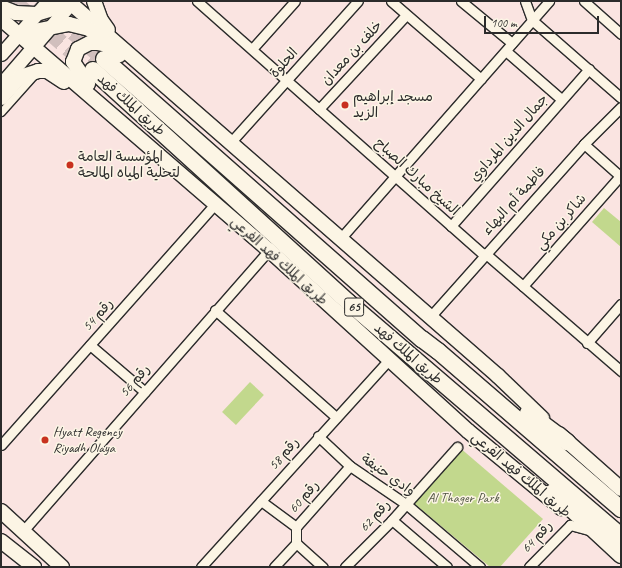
<!DOCTYPE html>
<meta charset="utf-8">
<style>
body{margin:0}
#map{position:relative;width:622px;height:568px;overflow:hidden;background:#fae4e1;font-family:Caveat,"Playpen Sans Arabic",sans-serif}
div>[style]{position:absolute}
[style*='--x']{left:calc(var(--x)*1px);top:calc(var(--y)*1px);width:calc(var(--w)*1px);rotate:calc(var(--a)*1deg)}
.green>*{inset:0;background:#c2d88d;transform-origin:0 0}
.motorway-tunnel>*{height:16px;margin-top:-8px;transform-origin:0;background:repeating-linear-gradient(90deg,#d1bfbd 0 16px,transparent 0 24px)}
.roads{filter:drop-shadow(1px 0 #2b2b2b) drop-shadow(-1px 0 #2b2b2b) drop-shadow(0 1px #2b2b2b) drop-shadow(0 -1px #2b2b2b)}
.pedestrian>*{height:7px;margin:-3.5px;padding:0 3.5px;transform-origin:3.5px;border-radius:3.5px;background:#fcf5e5}
.minor>*{height:9px;margin:-4.5px;padding:0 4.5px;transform-origin:4.5px;border-radius:4.5px;background:#fcf5e5}
.secondary>*{height:13px;margin:-6.5px;padding:0 6.5px;transform-origin:6.5px;border-radius:6.5px;background:#fcf5e5}
.primary>*{height:14px;margin:-7px;padding:0 7px;transform-origin:7px;border-radius:7px;background:#fcf5e5}
.motorway>*{height:16px;margin:-8px;padding:0 8px;transform-origin:8px;border-radius:8px;background:#fcf5e5}
.dots>*{width:11px;height:11px;translate:-50% -50%;box-sizing:border-box;border:2px solid #fcf5e5;border-radius:50%}
span{translate:-50% -50%;white-space:nowrap;text-align:center;line-height:1.15;-webkit-text-stroke:3px #fcf5e5;paint-order:stroke}
.shield-label span{padding:1px 3px;background:#fcf5e5;border:1px solid;border-radius:3px;-webkit-text-stroke-width:0}
.shield-label{font-size:13px;color:#2b2b2b;font-weight:700}
.street-label{font-size:14px;color:#2b2b2b}
.poi-label{font-size:14px;color:#2b2b2b}
.left{translate:0 -50%;text-align:left}
.park-label{font-size:14px;color:#515644}
.frame{position:absolute;inset:0;border:2px solid #2b2b2b;pointer-events:none}
.scale{position:absolute;left:484px;top:16px;width:115px;height:18px;box-sizing:border-box;border:2px solid #2b2b2b;border-top:0;padding-left:5px;font-size:12px;line-height:14px;white-space:nowrap;color:#2b2b2b;-webkit-text-stroke:3px #fcf5e5;paint-order:stroke}
</style>
<div id="map">
<div class="green">
<div style="clip-path:polygon(604px 208px,621px 222px,621px 247px,592px 222px)"></div>
<div style="left:250px;top:382px;width:19px;height:41px;rotate:43deg"></div>
<div style="clip-path:polygon(459px 447px,543px 519px,500px 567px,490px 567px,410px 500px)"></div>
</div>
<div class="motorway-tunnel">
<div style="--x:13;--y:1;--w:106;--a:40.8"></div>
<div style="--x:37;--y:1;--w:89;--a:40.9"></div>
</div>
<div class="roads">
<div class="pedestrian">
<div style="--x:1;--y:112;--w:50;--a:-48.3"></div>
</div>
<div class="minor">
<div style="--x:197;--y:1;--w:380;--a:41.5"></div>
<div style="--x:482;--y:253;--w:4;--a:14"></div>
<div style="--x:486;--y:254;--w:179;--a:40.9"></div>
<div style="--x:391;--y:1;--w:119;--a:40.9"></div>
<div style="--x:461;--y:1;--w:66;--a:39.5"></div>
<div style="--x:525;--y:1;--w:20;--a:70"></div>
<div style="--x:532;--y:20;--w:118;--a:41.2"></div>
<div style="--x:584;--y:1;--w:50;--a:41.7"></div>
<div style="--x:252;--y:49;--w:64;--a:-48.1"></div>
<div style="--x:507;--y:52;--w:72;--a:41"></div>
<div style="--x:319;--y:109;--w:128;--a:-47.2"></div>
<div style="--x:230;--y:143;--w:191;--a:-48"></div>
<div style="--x:584;--y:144;--w:50;--a:41.7"></div>
<div style="--x:451;--y:226;--w:209;--a:-48.7"></div>
<div style="--x:340;--y:239;--w:317;--a:-48.7"></div>
<div style="--x:523;--y:286;--w:147;--a:-48.6"></div>
<div style="--x:215;--y:310;--w:162;--a:41.5"></div>
<div style="--x:430;--y:317;--w:232;--a:-48.3"></div>
<div style="--x:584;--y:144;--w:52;--a:-45"></div>
<div style="--x:587;--y:343;--w:52;--a:-48.9"></div>
<div style="--x:90;--y:345;--w:72;--a:40.5"></div>
<div style="--x:318;--y:436;--w:44;--a:43.2"></div>
<div style="--x:350;--y:466;--w:68;--a:34.2"></div>
<div style="--x:406;--y:504;--w:97;--a:40.4"></div>
<div style="--x:1;--y:445;--w:322;--a:-48.4"></div>
<div style="--x:261;--y:501;--w:44;--a:36.6"></div>
<div style="--x:392;--y:520;--w:72;--a:40.5"></div>
<div style="--x:23;--y:531;--w:373;--a:-48.8"></div>
<div style="--x:296;--y:543;--w:36;--a:42"></div>
<div style="--x:201;--y:567;--w:280;--a:-47.8"></div>
<div style="--x:274;--y:567;--w:33;--a:-47"></div>
<div style="--x:296;--y:543;--w:16;--a:-90"></div>
<div style="--x:296;--y:527;--w:81;--a:-48.5"></div>
<div style="--x:345;--y:567;--w:66;--a:-45"></div>
<div style="--x:392;--y:520;--w:98;--a:-48.3"></div>
<div style="--x:529;--y:567;--w:59;--a:-45.7"></div>
<div style="--x:570;--y:525;--w:20;--a:15"></div>
</div>
<div class="secondary">
<div style="--x:1;--y:54;--w:71;--a:-48.4"></div>
<div style="--x:1;--y:84;--w:110;--a:-49.1"></div>
</div>
<div class="primary">
<div style="--x:68;--y:1;--w:571;--a:41.09"></div>
<div style="--x:498;--y:376;--w:61;--a:43.7"></div>
<div style="--x:94;--y:1;--w:20;--a:70"></div>
<div style="--x:101;--y:20;--w:12;--a:55"></div>
<div style="--x:1;--y:7;--w:16;--a:22"></div>
<div style="--x:16;--y:13;--w:20;--a:3"></div>
<div style="--x:36;--y:14;--w:37;--a:-17"></div>
<div style="--x:1;--y:19;--w:354;--a:40.8"></div>
<div style="--x:269;--y:250;--w:269;--a:42.3"></div>
<div style="--x:468;--y:431;--w:121;--a:39.6"></div>
<div style="--x:19;--y:34;--w:51;--a:-11.3"></div>
<div style="--x:69;--y:24;--w:21;--a:14"></div>
<div style="--x:89;--y:29;--w:15;--a:32"></div>
<div style="--x:88;--y:84;--w:27;--a:-124"></div>
<div style="--x:73;--y:62;--w:14;--a:-69"></div>
<div style="--x:78;--y:49;--w:13;--a:-27"></div>
<div style="--x:90;--y:43;--w:7;--a:0"></div>
<div style="--x:97;--y:43;--w:10;--a:11"></div>
<div style="--x:107;--y:45;--w:16;--a:40"></div>
<div style="--x:1;--y:98;--w:28;--a:-48"></div>
<div style="--x:20;--y:77;--w:19;--a:-18"></div>
<div style="--x:38;--y:71;--w:9;--a:0"></div>
<div style="--x:47;--y:71;--w:20;--a:33"></div>
<div style="--x:559;--y:434;--w:83;--a:41.6"></div>
<div style="--x:1;--y:511;--w:83;--a:42.6"></div>
<div style="--x:1;--y:541;--w:42;--a:38.2"></div>
</div>
<div class="motorway">
<div style="--x:104;--y:59;--w:424;--a:41.4"></div>
<div style="--x:422;--y:339;--w:20;--a:37"></div>
<div style="--x:438;--y:351;--w:242;--a:40.8"></div>
<div style="--x:93;--y:70;--w:345;--a:42.3"></div>
<div style="--x:348;--y:302;--w:360;--a:40.6"></div>
<div style="--x:528;--y:413;--w:49;--a:36.6"></div>
<div style="--x:553;--y:492;--w:93;--a:42.8"></div>
</div>
</div>
<div class="dots">
<div style="left:345px;top:105px;background:#c8321e"></div>
<div style="left:70px;top:165px;background:#c8321e"></div>
<div style="left:45px;top:440px;background:#c8321e"></div>
</div>
<div class="shield-label">
<span style="left:354px;top:307px">65</span>
</div>
<div class="street-label">
<span style="left:352px;top:53px;rotate:-47deg">خلف بن معدان</span>
<span style="left:284px;top:63px;rotate:-48deg">الحلوة</span>
<span style="left:131px;top:105px;rotate:42deg">طريق الملك فهد</span>
<span style="left:509px;top:138px;rotate:-49deg">جمال الدين المرداوي</span>
<span style="left:417px;top:177px;rotate:42deg">الشيخ مبارك الصباح</span>
<span style="left:514px;top:201px;rotate:-48deg">فاطمة أم البهاء</span>
<span style="left:561px;top:222px;rotate:-49deg">شاكر بن مكي</span>
<span style="left:279px;top:261px;rotate:42deg">طريق الملك فهد الفرعي</span>
<span style="left:98px;top:315px;rotate:-48deg">رقم 54</span>
<span style="left:408px;top:354px;rotate:41deg">طريق الملك فهد</span>
<span style="left:135px;top:381px;rotate:-49deg">رقم 56</span>
<span style="left:284px;top:454px;rotate:-49deg">رقم 58</span>
<span style="left:388px;top:475px;rotate:35deg">وادي حنيفة</span>
<span style="left:521px;top:475px;rotate:40deg">طريق الملك فهد الفرعي</span>
<span style="left:304px;top:497px;rotate:-49deg">رقم 60</span>
<span style="left:375px;top:516px;rotate:-47deg">رقم 62</span>
<span style="left:537px;top:537px;rotate:-47deg">رقم 64</span>
</div>
<div class="poi-label">
<span class="left" style="left:353px;top:105px">مسجد إبراهيم<br>الزيد</span>
<span class="left" style="left:78px;top:165px">المؤسسة العامة<br>لتحلية المياه المالحة</span>
<span class="left" style="left:53px;top:440px">Hyatt Regency<br>Riyadh Olaya</span>
</div>
<div class="park-label">
<span style="left:463px;top:498px">Al Thager Park</span>
</div>
<div class="frame"></div>
<div class="scale">100 m</div>
</div>
